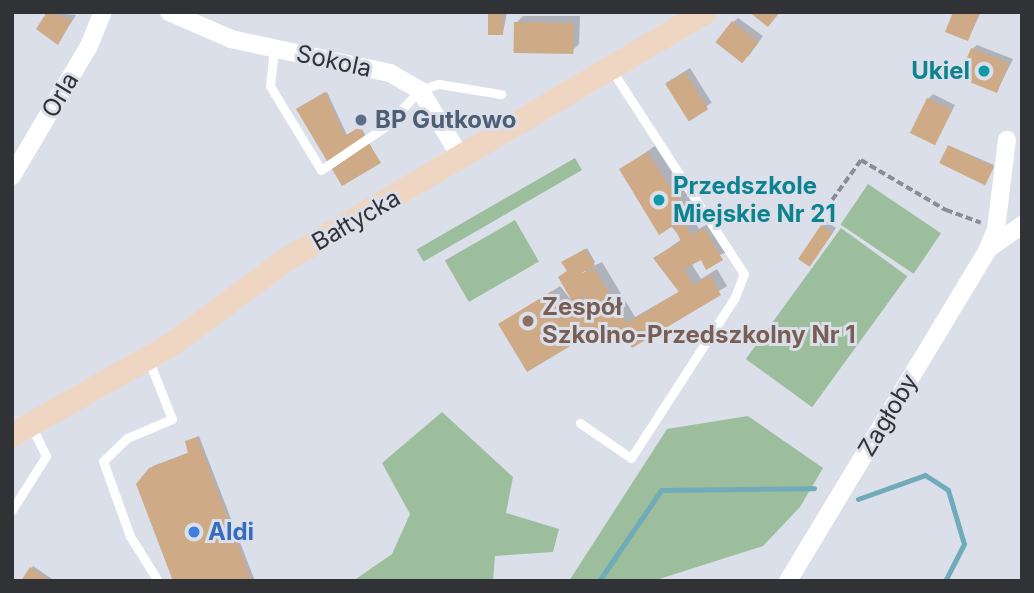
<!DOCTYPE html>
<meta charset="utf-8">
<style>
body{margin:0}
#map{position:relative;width:1034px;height:593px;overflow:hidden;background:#dbdfe9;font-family:Inter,sans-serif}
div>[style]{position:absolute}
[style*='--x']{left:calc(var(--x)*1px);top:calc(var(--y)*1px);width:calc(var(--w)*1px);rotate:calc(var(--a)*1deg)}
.green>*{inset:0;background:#9dbe9d;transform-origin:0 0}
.shadow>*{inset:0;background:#0003;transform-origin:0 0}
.stream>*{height:5px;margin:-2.5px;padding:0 2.5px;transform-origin:2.5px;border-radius:2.5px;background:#6fabb8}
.building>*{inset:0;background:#ceaa86;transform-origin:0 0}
.path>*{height:3.5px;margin-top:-1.75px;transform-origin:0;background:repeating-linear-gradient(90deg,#8a8d94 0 7px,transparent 0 10.5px)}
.lane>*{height:9px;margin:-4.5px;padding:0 4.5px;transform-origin:4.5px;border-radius:4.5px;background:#fff}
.street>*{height:18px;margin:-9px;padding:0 9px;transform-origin:9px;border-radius:9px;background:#fff}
.secondary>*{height:24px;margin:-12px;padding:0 12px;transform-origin:12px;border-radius:12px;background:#efd6c3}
.dots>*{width:19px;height:19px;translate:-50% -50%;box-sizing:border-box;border:4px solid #dbdfe9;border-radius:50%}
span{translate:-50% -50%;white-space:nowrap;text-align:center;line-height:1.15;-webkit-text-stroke:6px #dbdfe9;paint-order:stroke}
.street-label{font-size:24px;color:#303236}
.culture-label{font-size:24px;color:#0d838f;font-weight:700}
.right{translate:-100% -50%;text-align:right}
.left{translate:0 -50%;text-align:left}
.service-label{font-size:24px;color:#4e5e75;font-weight:700}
.education-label{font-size:24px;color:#785e54;font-weight:700}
.shop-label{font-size:24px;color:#366cbe;font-weight:700}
.frame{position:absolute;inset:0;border:14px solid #303236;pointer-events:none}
</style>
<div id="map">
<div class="green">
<div style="left:575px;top:158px;width:14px;height:183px;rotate:60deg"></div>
<div style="left:868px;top:184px;width:88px;height:49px;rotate:34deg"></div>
<div style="left:515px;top:220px;width:48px;height:81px;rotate:60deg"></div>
<div style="left:841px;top:228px;width:82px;height:162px;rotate:36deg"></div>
<div style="clip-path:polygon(442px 412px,513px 477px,506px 513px,559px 529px,553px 552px,495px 556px,493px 581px,353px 581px,392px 554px,410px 514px,382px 463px)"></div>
<div style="clip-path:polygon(748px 416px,823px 468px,800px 507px,763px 546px,653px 581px,569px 581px,667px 429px)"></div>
</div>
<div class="shadow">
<div style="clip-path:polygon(49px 12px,76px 15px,58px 43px,38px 29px)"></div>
<div style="clip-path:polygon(490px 12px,507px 12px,503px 33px)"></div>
<div style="clip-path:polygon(955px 12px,981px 12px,968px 39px)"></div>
<div style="clip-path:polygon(523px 16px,580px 16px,579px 44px,572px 51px,516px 23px)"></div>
<div style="clip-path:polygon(738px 18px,763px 36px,748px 57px,733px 22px)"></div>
<div style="clip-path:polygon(977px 45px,1013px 59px,997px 91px,972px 49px)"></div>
<div style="left:690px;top:68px;width:41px;height:29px;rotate:58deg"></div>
<div style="clip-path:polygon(327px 92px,347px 135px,361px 127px,379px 162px,300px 107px)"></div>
<div style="clip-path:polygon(933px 94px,955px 105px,934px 143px,928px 99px)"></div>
<div style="clip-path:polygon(evenodd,655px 146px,695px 207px,689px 213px,699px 229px,711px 222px,729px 252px,691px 263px,701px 279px,717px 269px,727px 286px,632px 346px,624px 332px,602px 325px,501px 324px,560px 286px,579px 310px,560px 277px,569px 271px,565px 261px,587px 248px,595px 262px,589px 268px,602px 262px,635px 317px,680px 291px,655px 258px,682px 239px,622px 169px,655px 146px,584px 270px,586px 271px,577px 280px,575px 276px,584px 270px)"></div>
<div style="clip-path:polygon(950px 146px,994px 165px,987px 181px)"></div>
<div style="clip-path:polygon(827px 222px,836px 228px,814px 260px,822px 226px)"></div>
<div style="clip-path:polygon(199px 436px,255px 581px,175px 581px,138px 484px,153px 466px,190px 452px,189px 440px)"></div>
<div style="clip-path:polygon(33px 566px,55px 581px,23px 581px)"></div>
</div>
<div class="stream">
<div style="--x:858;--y:499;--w:71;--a:-19.7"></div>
<div style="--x:925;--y:475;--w:27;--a:33"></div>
<div style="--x:948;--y:490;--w:56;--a:73.5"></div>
<div style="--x:964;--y:544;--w:42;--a:117.2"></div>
<div style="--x:599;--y:581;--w:110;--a:-55.7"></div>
<div style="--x:661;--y:490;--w:153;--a:-0.7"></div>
</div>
<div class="building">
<div style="clip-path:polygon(47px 12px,72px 20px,58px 45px,36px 29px)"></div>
<div style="left:488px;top:12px;width:15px;height:23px"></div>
<div style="clip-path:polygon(749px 12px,780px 12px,768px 27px)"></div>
<div style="clip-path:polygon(953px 12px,979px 14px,968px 41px,945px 32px)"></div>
<div style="left:732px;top:21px;width:34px;height:27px;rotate:38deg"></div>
<div style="left:514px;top:22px;width:60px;height:31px;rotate:1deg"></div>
<div style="left:971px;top:48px;width:41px;height:32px;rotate:22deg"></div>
<div style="left:685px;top:72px;width:44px;height:23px;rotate:58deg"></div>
<div style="clip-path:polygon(325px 92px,345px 136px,359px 127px,381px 163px,342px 186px,296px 109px)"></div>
<div style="left:927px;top:98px;width:28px;height:39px;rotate:26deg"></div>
<div style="left:948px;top:145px;width:51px;height:20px;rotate:26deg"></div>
<div style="clip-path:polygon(647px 152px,689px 215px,682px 219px,691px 235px,704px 228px,723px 260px,706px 270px,701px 260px,684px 269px,693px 285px,710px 275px,721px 295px,632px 348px,623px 334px,608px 338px,602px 327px,527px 372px,498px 324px,552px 291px,568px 318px,590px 305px,580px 287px,588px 304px,577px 310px,558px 277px,567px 271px,561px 262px,585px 249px,595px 265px,580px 274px,594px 268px,627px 323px,679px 292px,653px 258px,681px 241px,673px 226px,659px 235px,619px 169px)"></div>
<div style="left:821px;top:225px;width:14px;height:41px;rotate:34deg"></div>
<div style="clip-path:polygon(197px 437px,252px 581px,173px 581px,136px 484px,149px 468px,188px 453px,185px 441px)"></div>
<div style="clip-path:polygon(30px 567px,51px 581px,21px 581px)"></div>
</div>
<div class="path">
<div style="--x:832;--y:200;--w:49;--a:-54.1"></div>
<div style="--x:861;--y:160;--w:99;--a:30.5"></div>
<div style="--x:946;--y:210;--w:37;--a:20"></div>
</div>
<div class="lane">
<div style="--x:274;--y:48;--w:38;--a:96"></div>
<div style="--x:270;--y:86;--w:98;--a:58.7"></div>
<div style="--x:321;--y:170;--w:78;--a:-34.1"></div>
<div style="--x:386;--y:126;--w:50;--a:-46.6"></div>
<div style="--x:420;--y:90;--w:20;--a:-18"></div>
<div style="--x:439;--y:84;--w:63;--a:9.2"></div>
<div style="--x:149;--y:361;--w:62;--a:68.4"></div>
<div style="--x:172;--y:419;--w:49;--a:157.1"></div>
<div style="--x:127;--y:438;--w:33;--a:136"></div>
<div style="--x:103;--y:461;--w:80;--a:70.2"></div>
<div style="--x:130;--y:536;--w:53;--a:58.1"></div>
<div style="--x:580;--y:423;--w:62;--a:34.5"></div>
<div style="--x:631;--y:458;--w:192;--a:-57.1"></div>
<div style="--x:735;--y:297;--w:25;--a:-69"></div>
<div style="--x:744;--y:274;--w:242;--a:-123"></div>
<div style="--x:12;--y:510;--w:64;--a:-57.8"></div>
<div style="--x:46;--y:456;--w:34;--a:-116"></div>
</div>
<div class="street">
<div style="--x:169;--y:12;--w:68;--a:23.5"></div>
<div style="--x:231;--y:39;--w:163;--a:12.1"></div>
<div style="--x:390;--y:73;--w:34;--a:30"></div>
<div style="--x:420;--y:90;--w:81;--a:58.7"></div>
<div style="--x:12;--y:176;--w:151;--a:-59.4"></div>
<div style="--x:89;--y:46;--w:37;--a:-68"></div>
<div style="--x:988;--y:249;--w:42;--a:-35.2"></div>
<div style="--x:788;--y:581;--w:388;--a:-58.9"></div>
<div style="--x:988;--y:249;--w:22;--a:-68"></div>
<div style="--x:996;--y:229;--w:90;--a:-83"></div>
</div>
<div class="secondary">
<div style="--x:12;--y:435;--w:183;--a:-29.5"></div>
<div style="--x:171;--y:345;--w:143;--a:-36.5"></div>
<div style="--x:286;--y:260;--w:487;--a:-30.6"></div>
</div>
<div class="dots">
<div style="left:984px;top:71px;background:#0f9aa8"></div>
<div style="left:361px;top:120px;background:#5c6f8a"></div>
<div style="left:659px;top:200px;background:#0f9aa8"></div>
<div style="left:528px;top:321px;background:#8d6e63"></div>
<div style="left:194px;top:532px;background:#3f7fe0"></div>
</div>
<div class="street-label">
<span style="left:334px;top:61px;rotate:12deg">Sokola</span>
<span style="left:60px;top:95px;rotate:-59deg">Orla</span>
<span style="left:356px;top:220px;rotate:-30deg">Bałtycka</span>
<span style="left:888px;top:415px;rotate:-59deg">Zagłoby</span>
</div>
<div class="culture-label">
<span class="right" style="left:970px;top:71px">Ukiel</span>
<span class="left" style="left:673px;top:200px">Przedszkole<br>Miejskie Nr 21</span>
</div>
<div class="service-label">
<span class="left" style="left:375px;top:120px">BP Gutkowo</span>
</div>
<div class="education-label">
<span class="left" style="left:542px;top:321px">Zespół<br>Szkolno-Przedszkolny Nr 1</span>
</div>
<div class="shop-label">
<span class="left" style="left:208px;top:532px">Aldi</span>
</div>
<div class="frame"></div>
</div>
